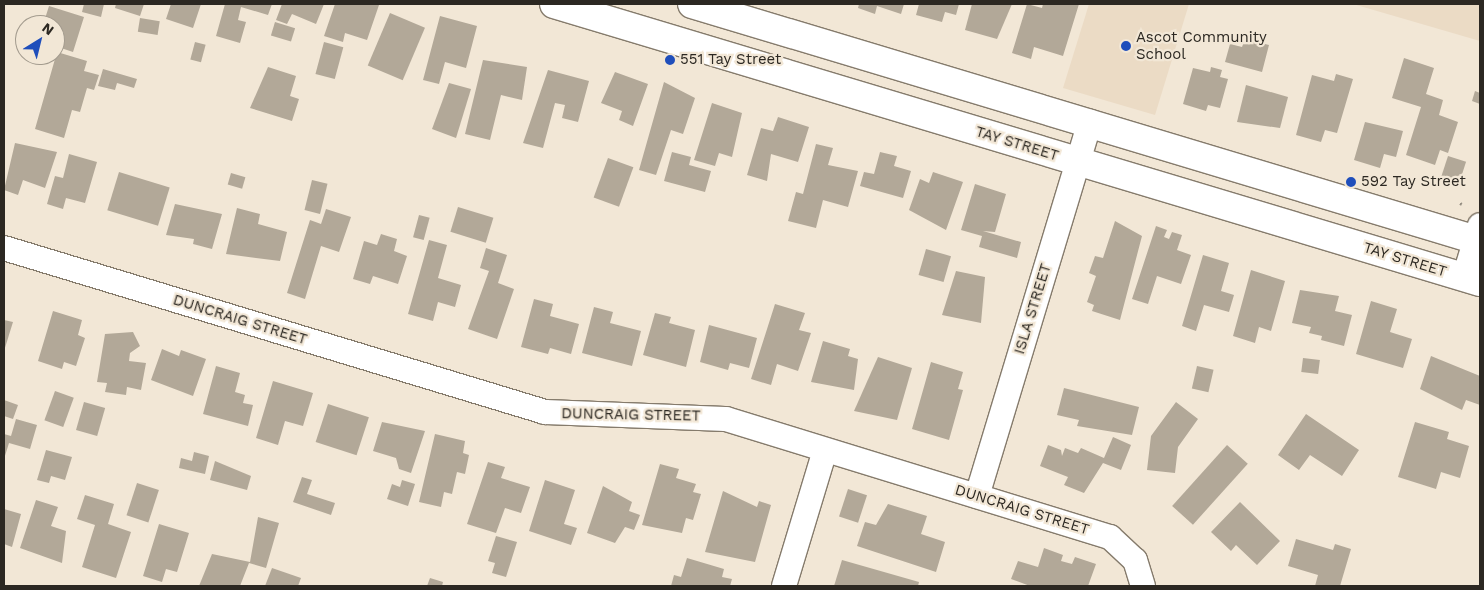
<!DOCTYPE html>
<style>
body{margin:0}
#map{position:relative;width:1484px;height:590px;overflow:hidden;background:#f2e7d6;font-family:"Work Sans",sans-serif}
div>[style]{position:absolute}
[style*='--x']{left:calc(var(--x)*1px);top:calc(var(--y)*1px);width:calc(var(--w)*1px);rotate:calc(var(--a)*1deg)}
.built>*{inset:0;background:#ebdbc5}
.building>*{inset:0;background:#b2a898;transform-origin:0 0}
.path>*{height:3px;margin-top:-1.5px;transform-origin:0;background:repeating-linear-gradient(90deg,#958e82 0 5px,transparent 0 7.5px)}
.roads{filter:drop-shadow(1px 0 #857b6c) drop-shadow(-1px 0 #857b6c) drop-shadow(0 1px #857b6c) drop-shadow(0 -1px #857b6c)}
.minor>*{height:24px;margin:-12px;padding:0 12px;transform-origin:12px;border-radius:12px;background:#fff}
.highway>*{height:28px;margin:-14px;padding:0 14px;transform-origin:14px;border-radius:14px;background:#fff}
.dots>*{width:14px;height:14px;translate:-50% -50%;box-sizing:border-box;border:2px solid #f2e7d6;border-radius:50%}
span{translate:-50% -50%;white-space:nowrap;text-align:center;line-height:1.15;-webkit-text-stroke:4.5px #f2e7d6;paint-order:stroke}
.poi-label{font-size:15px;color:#2c2822}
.left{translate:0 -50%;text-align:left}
.street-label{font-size:15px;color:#2c2822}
.frame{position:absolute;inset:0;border:5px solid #2c2822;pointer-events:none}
.north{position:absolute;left:15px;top:15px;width:50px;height:50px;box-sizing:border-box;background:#f2e7d6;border:1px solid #a39b8e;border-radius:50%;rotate:36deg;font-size:14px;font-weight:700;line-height:20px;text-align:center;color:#2c2822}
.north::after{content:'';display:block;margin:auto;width:18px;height:22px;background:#1f4ebb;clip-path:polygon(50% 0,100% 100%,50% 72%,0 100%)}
</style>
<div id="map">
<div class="built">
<div style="clip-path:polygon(1089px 4px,1189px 4px,1155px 115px,1063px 88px)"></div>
<div style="clip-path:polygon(1353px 4px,1480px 4px,1480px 41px)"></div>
</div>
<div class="building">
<div style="clip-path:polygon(84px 4px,104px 4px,101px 17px,82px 12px)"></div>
<div style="clip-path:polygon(116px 4px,144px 4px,140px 16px,115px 8px)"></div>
<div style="clip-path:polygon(171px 4px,201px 4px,193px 28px,166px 19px)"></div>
<div style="clip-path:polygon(225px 4px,272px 4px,268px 15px,241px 7px,238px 20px,246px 22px,240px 43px,216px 36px)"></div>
<div style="clip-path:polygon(282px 4px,324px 4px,316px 24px,292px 14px,287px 24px,276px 20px)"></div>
<div style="clip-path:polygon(335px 4px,379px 5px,367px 40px,345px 33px,343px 42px,324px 36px)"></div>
<div style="clip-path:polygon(859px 4px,904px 4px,901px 14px,877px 6px,875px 14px,858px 8px)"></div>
<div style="clip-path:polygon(919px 4px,959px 4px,956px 15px,945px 12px,942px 22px,916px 15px)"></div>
<div style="clip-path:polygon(972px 4px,1012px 4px,997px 39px,965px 30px)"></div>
<div style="clip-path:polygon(1027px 4px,1042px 8px,1043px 4px,1079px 4px,1063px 56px,1034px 47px,1031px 59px,1012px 53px)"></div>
<div style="clip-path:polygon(49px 6px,84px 17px,73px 52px,55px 46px,55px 25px,43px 25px)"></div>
<div style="left:390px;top:13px;width:38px;height:57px;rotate:23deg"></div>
<div style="clip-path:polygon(440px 16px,477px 26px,466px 68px,445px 62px,439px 84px,423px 80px)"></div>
<div style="left:140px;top:18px;width:20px;height:14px;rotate:9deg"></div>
<div style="left:275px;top:22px;width:21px;height:14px;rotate:17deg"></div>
<div style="clip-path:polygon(1245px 39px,1269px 45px,1262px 72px,1225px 62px,1230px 44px,1242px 47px)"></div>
<div style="left:195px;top:42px;width:11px;height:18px;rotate:15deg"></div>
<div style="left:324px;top:42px;width:20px;height:33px;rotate:15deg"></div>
<div style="clip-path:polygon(57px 52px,87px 61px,84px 71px,99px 75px,94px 90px,87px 88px,80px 112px,72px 110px,64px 138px,35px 129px)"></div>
<div style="clip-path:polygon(1404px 58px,1434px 68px,1426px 94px,1443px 100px,1439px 115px,1458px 122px,1448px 153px,1440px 150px,1435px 165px,1406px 155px,1421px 107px,1392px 98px)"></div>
<div style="clip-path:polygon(483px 60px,527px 67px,522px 100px,501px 95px,490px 140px,465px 134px)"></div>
<div style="clip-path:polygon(268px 67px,296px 76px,290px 96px,299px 99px,292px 121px,250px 108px)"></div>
<div style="clip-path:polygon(1211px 67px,1222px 70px,1220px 77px,1228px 79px,1220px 108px,1208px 105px,1206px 111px,1183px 104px,1193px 68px,1210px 72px)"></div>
<div style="clip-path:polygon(103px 69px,137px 79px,134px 88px,117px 83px,115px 90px,98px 86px)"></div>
<div style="clip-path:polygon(548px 70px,589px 81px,578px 122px,562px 118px,565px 105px,555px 103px,543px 148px,523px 143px)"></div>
<div style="clip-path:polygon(615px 72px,648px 84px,633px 126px,619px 120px,622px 111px,601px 103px)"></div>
<div style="clip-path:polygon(1336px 74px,1353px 79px,1337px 133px,1325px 130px,1321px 142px,1296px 135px,1312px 75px,1334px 81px)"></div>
<div style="clip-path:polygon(664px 82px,695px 98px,683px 134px,671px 130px,656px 175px,639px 170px)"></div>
<div style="clip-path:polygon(449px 83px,471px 89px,456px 138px,432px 129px)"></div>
<div style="clip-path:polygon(1246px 85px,1288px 97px,1280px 128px,1237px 122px)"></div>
<div style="clip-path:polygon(1475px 91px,1480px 93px,1480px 104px,1472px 101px)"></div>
<div style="clip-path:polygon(712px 103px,742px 113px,732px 157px,719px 153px,715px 166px,694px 160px)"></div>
<div style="clip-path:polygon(778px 117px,809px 127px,798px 162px,771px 154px,767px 181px,747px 175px,761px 128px,773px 131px)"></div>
<div style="clip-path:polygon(1365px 122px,1403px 131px,1396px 157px,1384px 154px,1380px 168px,1354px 160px)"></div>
<div style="clip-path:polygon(15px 143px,57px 152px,45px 188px,23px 180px,18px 195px,4px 190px)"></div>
<div style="clip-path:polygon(816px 144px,833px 148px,828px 165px,858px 171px,848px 207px,823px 200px,816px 228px,788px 221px,796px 192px,803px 194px)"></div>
<div style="clip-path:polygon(672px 152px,691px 157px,689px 165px,711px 171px,705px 192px,664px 181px)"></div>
<div style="clip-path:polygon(880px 152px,897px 156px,894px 166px,911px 171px,903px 198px,860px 186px,864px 172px,874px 174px)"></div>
<div style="clip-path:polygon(69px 154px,97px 162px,85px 203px,66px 198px,63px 209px,47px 204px,55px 176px,63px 178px)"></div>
<div style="left:1448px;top:156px;width:19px;height:24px;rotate:18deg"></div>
<div style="left:608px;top:158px;width:27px;height:42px;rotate:20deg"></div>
<div style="left:119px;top:172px;width:53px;height:40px;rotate:17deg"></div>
<div style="clip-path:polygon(933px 172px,963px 182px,946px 230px,909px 210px,920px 179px,929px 183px)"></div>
<div style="left:231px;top:173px;width:15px;height:12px;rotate:16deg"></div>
<div style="left:312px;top:180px;width:16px;height:31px;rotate:14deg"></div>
<div style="clip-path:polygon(975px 184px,1006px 194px,995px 232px,983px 231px,1021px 242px,1017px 258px,979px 247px,982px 236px,961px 230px)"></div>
<div style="clip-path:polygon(175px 204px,222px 214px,212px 249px,193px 244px,194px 239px,166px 235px)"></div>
<div style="left:458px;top:207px;width:37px;height:26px;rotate:17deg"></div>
<div style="clip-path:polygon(237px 208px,260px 214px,258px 224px,287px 232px,280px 261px,226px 254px)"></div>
<div style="clip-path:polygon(326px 209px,351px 217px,339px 252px,321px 246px,305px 299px,287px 293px,310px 220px,321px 224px)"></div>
<div style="left:419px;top:215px;width:11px;height:23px;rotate:15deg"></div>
<div style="clip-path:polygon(1115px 221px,1142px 236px,1120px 320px,1092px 311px,1094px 305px,1087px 302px,1096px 276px,1089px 273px,1095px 256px,1103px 258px)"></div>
<div style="clip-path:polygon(1156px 226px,1167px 230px,1164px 237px,1169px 239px,1172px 232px,1182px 235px,1177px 250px,1191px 255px,1181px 284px,1157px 276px,1148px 304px,1132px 299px)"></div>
<div style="clip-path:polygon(381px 234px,397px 239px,394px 251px,407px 256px,398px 284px,373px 276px,370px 284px,353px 279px,364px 241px,377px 245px)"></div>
<div style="clip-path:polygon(429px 240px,447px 245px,438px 278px,461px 285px,455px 307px,438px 302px,433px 321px,408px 314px)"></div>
<div style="clip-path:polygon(486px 248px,507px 255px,498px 283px,514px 289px,497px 339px,468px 329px,489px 271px,480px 268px)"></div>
<div style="left:926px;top:249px;width:26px;height:27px;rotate:16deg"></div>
<div style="clip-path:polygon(1203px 255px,1229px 263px,1221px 291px,1234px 295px,1229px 312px,1204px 305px,1196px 331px,1182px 326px)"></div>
<div style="clip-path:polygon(1251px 270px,1285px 281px,1271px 331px,1259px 327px,1255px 343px,1233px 336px)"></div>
<div style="clip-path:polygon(956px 271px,985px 277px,981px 323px,942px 315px)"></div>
<div style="clip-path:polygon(1300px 290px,1339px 296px,1335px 311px,1352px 315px,1344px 346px,1321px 340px,1322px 336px,1309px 333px,1311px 327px,1292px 323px)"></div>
<div style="clip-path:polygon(534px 299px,553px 304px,550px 316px,579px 324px,571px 354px,550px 348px,548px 354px,521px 347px)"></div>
<div style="clip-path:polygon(1371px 301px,1397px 309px,1390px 332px,1412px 339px,1403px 368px,1356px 354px)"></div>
<div style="clip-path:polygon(775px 304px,805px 313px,799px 330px,811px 333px,798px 371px,777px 364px,771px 385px,751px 379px)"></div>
<div style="clip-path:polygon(594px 307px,613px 312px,610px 323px,641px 331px,632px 366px,582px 353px)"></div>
<div style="clip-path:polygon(53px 311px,82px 320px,78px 335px,85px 338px,76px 366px,64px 362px,62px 369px,38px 361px)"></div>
<div style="clip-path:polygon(655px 313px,671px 317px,669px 323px,695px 330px,686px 367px,643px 355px)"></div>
<div style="clip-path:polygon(4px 320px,13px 322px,4px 351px)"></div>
<div style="clip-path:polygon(709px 325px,757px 338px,749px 368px,730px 363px,728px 370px,700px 362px)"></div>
<div style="clip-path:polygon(133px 332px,140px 346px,130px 353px,129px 361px,146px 363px,141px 390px,127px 387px,126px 395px,105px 392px,107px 383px,97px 382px,105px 334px)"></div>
<div style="clip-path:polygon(823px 341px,850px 349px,848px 356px,858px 359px,854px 390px,811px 382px)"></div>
<div style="clip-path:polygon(162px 349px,179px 356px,181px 350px,206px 359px,193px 396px,151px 380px)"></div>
<div style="clip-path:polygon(1431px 356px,1480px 376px,1480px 405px,1466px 400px,1462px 410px,1420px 389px)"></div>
<div style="clip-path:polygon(878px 357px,912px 368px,897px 420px,854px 411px)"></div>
<div style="left:1303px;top:358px;width:17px;height:14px;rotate:7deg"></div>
<div style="clip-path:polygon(931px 362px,963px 372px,958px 389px,963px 390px,949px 440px,912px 429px)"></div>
<div style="clip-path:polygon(216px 366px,240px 373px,235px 392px,245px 395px,243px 403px,253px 405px,248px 426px,203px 414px)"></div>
<div style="left:1197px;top:366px;width:17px;height:23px;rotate:13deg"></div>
<div style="clip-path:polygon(273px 381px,313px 393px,303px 426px,285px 421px,278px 445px,256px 438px)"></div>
<div style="clip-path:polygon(1064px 388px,1139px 407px,1132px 435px,1077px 426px,1079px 420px,1057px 415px)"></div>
<div style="left:55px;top:391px;width:20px;height:31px;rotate:20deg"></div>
<div style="clip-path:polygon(4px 400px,18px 405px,13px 419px,4px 416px)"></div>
<div style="left:84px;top:402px;width:22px;height:29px;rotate:16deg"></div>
<div style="clip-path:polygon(1176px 402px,1198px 419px,1178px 447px,1175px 473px,1147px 470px,1151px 436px)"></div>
<div style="left:328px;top:404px;width:43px;height:40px;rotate:18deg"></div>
<div style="clip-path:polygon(1306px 414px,1359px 450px,1342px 476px,1310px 455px,1299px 470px,1278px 455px)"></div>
<div style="clip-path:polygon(16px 419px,37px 425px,30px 449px,9px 443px,4px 459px,4px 434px,11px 436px)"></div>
<div style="clip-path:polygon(382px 422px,425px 431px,411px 473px,399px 469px,396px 458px,373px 451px)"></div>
<div style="clip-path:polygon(1415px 422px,1449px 432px,1447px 439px,1469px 446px,1460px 478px,1441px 472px,1436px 489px,1398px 477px)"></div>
<div style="clip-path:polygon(435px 434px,465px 441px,463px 453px,469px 455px,465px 474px,457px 472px,452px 494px,444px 492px,441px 507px,419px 502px)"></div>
<div style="clip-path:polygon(1113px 437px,1131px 445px,1121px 470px,1103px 463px,1084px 493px,1064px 485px,1068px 477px,1040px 466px,1048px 445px,1061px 450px,1062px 456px,1065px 448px,1078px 453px,1081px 448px,1104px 458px)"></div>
<div style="left:1227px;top:445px;width:28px;height:82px;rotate:42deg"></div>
<div style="clip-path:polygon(46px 450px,72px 457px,65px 480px,51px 476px,49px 483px,37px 480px)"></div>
<div style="clip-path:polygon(194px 452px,209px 456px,205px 474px,179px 468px,181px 458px,192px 461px)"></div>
<div style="clip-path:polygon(215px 461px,251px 476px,247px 490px,210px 480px)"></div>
<div style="clip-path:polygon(488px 462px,505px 467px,501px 478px,530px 487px,521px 513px,505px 508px,496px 533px,467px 524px)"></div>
<div style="clip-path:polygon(660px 464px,679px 469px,676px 478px,696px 484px,693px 492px,701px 494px,693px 520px,686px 518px,682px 533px,642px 525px)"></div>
<div style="clip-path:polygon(302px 477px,312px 480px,307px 494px,335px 503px,331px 515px,293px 502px)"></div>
<div style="clip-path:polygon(402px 480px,415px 484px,408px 506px,387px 499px,392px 484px,400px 487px)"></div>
<div style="clip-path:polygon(545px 480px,575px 490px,564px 524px,577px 528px,571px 545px,529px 531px)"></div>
<div style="left:137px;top:483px;width:23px;height:34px;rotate:18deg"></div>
<div style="clip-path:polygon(603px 486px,632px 502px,629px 511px,640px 515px,634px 530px,625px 527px,615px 543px,587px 533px)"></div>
<div style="left:848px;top:489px;width:20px;height:29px;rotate:18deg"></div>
<div style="clip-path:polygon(723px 491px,757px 507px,759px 501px,771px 505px,755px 562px,705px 552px)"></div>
<div style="clip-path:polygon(85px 495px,114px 504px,108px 524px,131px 532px,116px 578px,82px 567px,95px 525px,77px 519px)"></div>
<div style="clip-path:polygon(36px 500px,58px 507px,51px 526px,66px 531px,62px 563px,20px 548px)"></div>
<div style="clip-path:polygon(1240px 502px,1280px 541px,1257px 565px,1236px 545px,1231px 551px,1211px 532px)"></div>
<div style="clip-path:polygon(888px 504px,927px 516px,921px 534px,945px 542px,936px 572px,857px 546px,865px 522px,876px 525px)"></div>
<div style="clip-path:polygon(4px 509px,21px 514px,12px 547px,4px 544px)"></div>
<div style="clip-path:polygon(258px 517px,279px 523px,266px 568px,249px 563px,240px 586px,199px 586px,212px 554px,250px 562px)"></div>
<div style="clip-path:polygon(159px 524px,189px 533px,177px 572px,166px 569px,162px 582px,143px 576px)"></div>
<div style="clip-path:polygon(496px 536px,517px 542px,506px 577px,492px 573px,495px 563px,488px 561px)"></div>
<div style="clip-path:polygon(1296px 539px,1333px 550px,1335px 544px,1351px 549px,1340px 586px,1315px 586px,1318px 575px,1288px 566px)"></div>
<div style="clip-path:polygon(1044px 548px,1063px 555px,1061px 561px,1072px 564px,1075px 557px,1096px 564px,1088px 586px,1030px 586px,1011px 579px,1018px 561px,1038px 567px)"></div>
<div style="clip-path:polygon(687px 558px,724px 569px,722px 577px,732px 579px,730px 586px,671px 586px,674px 575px,681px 577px)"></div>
<div style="clip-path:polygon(842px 560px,919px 582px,918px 586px,834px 586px)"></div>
<div style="clip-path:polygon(272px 568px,301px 578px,298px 586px,265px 586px)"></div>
<div style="clip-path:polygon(430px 578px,443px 582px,442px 586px,427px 586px)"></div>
</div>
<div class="path">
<div style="--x:1460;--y:203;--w:2;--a:27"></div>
</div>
<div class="roads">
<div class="minor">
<div style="--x:4;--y:248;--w:565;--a:16.86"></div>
<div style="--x:545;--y:412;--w:181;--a:2.2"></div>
<div style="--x:726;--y:419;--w:402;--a:17.1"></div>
<div style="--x:1110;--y:537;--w:34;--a:43"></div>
<div style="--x:1135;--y:560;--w:27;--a:73"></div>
<div style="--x:1464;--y:278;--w:55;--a:-73.2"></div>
<div style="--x:977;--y:496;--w:391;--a:-73.2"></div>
<div style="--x:784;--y:586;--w:142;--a:-73.2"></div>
</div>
<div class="highway">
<div style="--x:554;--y:4;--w:967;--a:16.71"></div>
<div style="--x:692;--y:4;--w:823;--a:16.74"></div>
</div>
</div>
<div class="dots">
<div style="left:1126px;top:46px;background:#1f4ebb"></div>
<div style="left:670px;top:60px;background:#1f4ebb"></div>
<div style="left:1351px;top:182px;background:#1f4ebb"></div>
</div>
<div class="poi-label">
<span class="left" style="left:1136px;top:46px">Ascot Community<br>School</span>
<span class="left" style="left:680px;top:60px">551 Tay Street</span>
<span class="left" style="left:1361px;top:182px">592 Tay Street</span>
</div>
<div class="street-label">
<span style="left:1017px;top:144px;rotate:17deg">TAY STREET</span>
<span style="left:1405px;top:260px;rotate:17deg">TAY STREET</span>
<span style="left:1033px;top:309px;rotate:-73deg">ISLA STREET</span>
<span style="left:240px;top:320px;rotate:17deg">DUNCRAIG STREET</span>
<span style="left:631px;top:415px;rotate:1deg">DUNCRAIG STREET</span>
<span style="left:1022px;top:510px;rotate:17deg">DUNCRAIG STREET</span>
</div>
<div class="frame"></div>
<div class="north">N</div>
</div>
